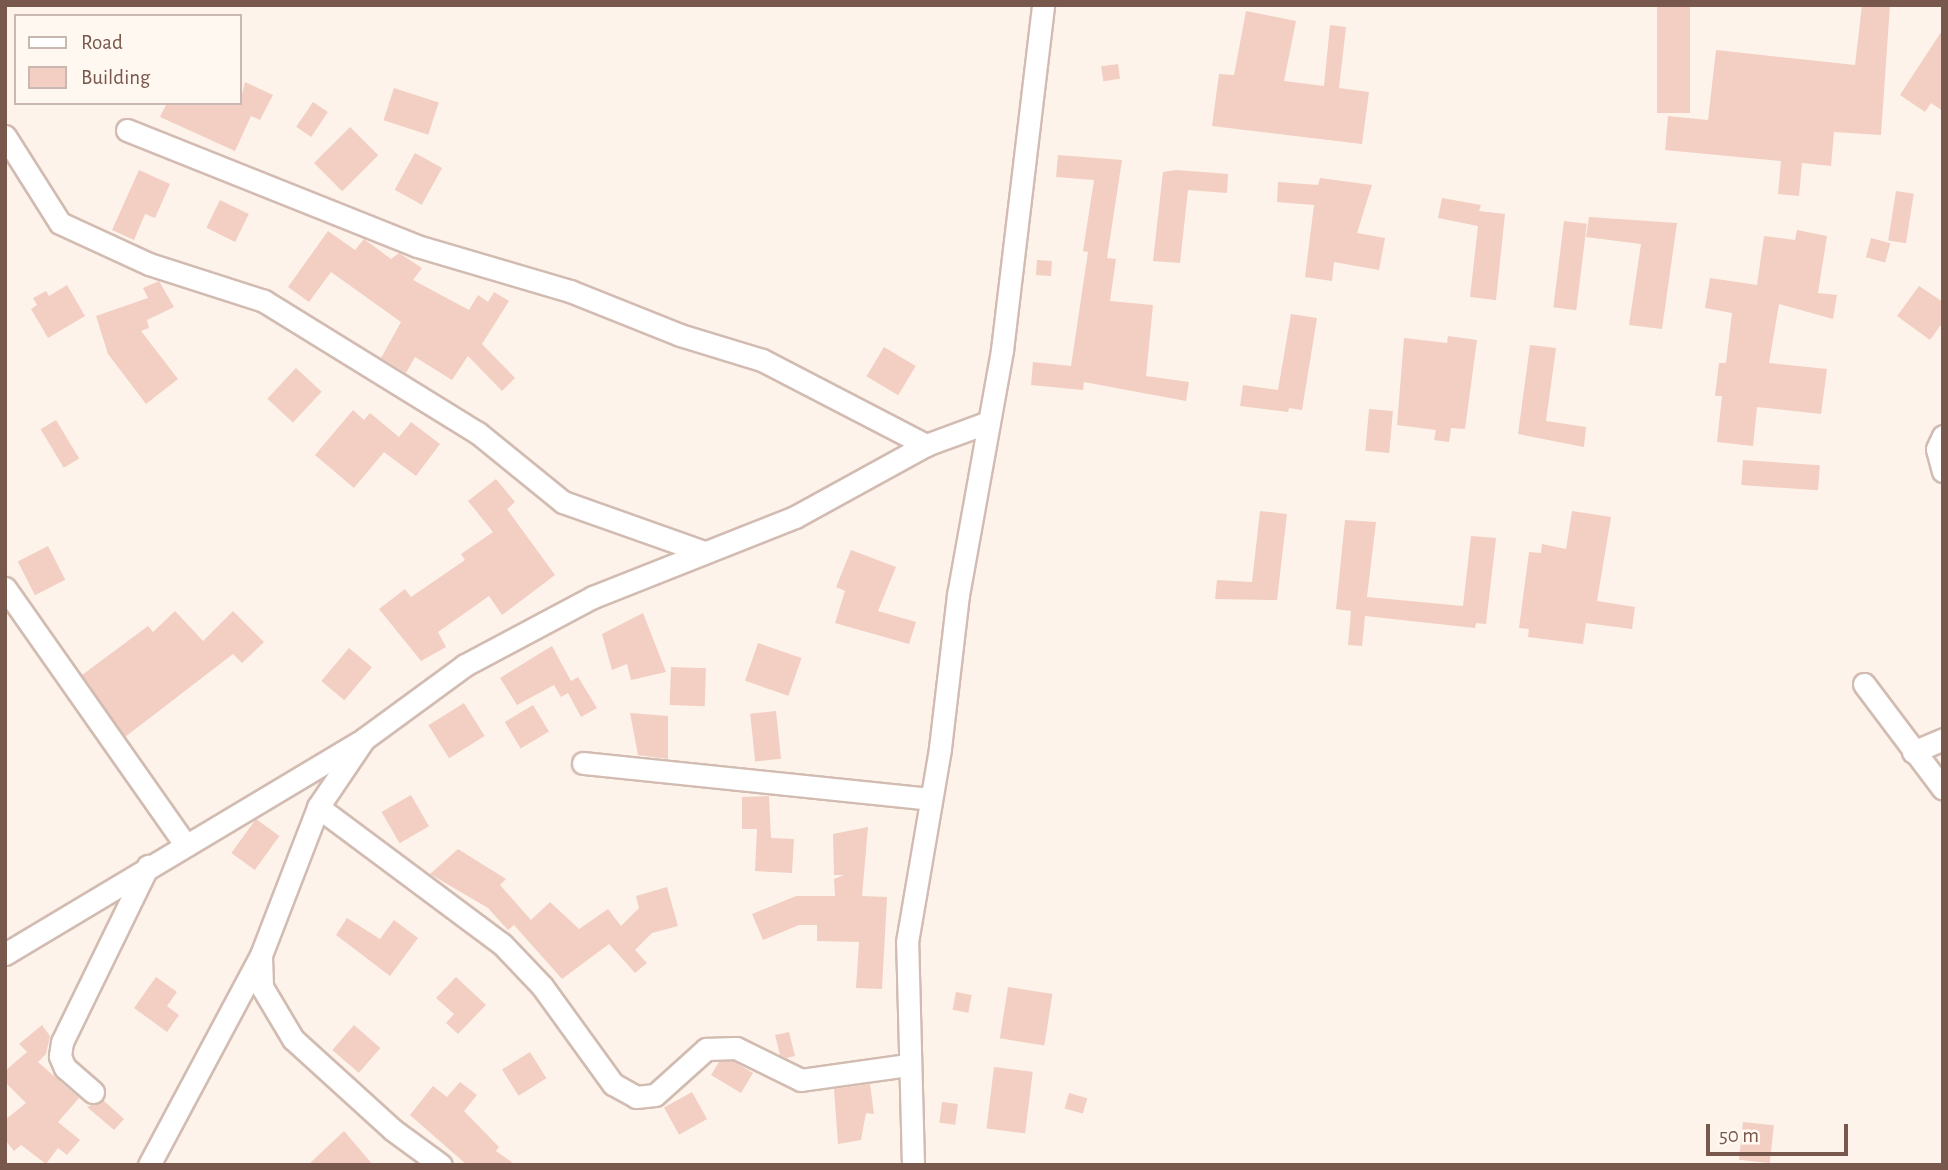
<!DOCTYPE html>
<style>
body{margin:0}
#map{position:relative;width:1948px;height:1170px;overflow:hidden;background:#fdf3ea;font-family:"Alegreya Sans",sans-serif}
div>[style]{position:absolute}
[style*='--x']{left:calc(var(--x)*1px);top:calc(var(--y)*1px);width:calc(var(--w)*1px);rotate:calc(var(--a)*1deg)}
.building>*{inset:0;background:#f2cfc2;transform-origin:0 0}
.roads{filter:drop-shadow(2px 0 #d2bcb2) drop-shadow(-2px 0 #d2bcb2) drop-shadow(0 2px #d2bcb2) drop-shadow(0 -2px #d2bcb2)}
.street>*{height:21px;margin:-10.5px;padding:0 10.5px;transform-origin:10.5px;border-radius:10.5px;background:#fff}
span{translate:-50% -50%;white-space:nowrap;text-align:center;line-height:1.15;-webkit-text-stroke:6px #fff8f1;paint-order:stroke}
.frame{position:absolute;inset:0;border:7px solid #78574d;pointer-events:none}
.legend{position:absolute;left:14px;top:14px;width:228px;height:91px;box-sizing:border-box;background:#fff8f1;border:2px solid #c9b8af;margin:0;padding:9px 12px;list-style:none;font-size:21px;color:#78574d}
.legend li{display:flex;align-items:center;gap:14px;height:35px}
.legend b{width:35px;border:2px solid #c9b8af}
.scale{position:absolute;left:1706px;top:1124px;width:142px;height:32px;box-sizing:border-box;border:4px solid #78574d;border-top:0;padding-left:9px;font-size:21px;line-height:24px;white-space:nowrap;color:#78574d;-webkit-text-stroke:5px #fff8f1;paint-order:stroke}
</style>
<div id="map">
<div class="building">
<div style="left:1657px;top:5px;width:33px;height:108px"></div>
<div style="clip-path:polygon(1862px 5px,1890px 5px,1881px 135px,1834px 132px,1831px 166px,1802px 163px,1799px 196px,1778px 194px,1781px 161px,1665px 150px,1668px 116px,1708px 120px,1716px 50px,1855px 65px)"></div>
<div style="clip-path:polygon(1246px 11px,1296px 21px,1284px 81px,1324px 86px,1330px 25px,1346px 27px,1339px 88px,1369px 92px,1362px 144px,1212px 126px,1219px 74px,1234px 75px)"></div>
<div style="clip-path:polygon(1943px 29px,1943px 111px,1931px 103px,1925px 112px,1900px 95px)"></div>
<div style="left:1118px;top:64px;width:15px;height:17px;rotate:82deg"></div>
<div style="clip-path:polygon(245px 82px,273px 95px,260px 120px,251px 116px,235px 151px,160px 117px,167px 103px,240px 103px)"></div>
<div style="left:394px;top:88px;width:47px;height:34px;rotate:18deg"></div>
<div style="left:313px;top:102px;width:18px;height:30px;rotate:34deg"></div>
<div style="left:350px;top:127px;width:40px;height:51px;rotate:45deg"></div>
<div style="left:415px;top:153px;width:31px;height:42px;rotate:29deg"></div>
<div style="clip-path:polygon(1058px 155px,1122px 160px,1107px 258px,1116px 259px,1110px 301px,1153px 305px,1146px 376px,1189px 382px,1186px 401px,1084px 382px,1083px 390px,1031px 385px,1033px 362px,1071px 366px,1088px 252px,1083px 251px,1094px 180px,1056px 177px)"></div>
<div style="clip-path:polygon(139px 170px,170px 184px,155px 218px,145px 214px,134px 240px,112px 230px)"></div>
<div style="clip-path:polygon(1176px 170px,1228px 174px,1227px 193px,1188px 190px,1180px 263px,1153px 261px,1163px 172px)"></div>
<div style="clip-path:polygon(1320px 178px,1372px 185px,1357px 233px,1385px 238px,1379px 270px,1334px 262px,1332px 281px,1305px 277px,1314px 205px,1277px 202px,1278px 182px,1318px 185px)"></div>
<div style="left:1896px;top:191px;width:18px;height:50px;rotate:9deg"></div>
<div style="clip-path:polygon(1442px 198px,1481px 205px,1479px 211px,1505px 214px,1496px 300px,1470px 297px,1478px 226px,1438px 218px)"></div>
<div style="left:220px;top:200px;width:32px;height:31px;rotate:26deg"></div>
<div style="clip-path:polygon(1589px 217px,1677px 223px,1662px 329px,1629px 325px,1641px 244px,1586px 237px)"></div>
<div style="left:1564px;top:221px;width:23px;height:87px;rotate:7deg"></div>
<div style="clip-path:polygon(1797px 230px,1827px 236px,1818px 293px,1837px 295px,1833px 319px,1779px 304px,1769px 363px,1827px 369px,1821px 414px,1757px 407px,1753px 446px,1717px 442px,1722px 396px,1715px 396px,1719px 363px,1726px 363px,1732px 313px,1705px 308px,1710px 278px,1757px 285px,1764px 236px,1795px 240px)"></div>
<div style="clip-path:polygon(328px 231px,355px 250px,364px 239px,391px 259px,399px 253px,422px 268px,413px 280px,469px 310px,478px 295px,488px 302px,494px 292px,509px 301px,482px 344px,515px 378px,502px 391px,468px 356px,452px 380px,415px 357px,406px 373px,381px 358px,401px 322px,331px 272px,309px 302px,288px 287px)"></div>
<div style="left:1871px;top:238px;width:20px;height:20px;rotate:15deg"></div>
<div style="left:1037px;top:260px;width:15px;height:15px;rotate:4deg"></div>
<div style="clip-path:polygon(159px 281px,174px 307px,147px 320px,149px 328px,141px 331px,178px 379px,146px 404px,108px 354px,96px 316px,148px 298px,143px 288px)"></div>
<div style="clip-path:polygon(67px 285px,85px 316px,48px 338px,31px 309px,37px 305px,33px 298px,46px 291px,49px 296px)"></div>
<div style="clip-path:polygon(1919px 286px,1943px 302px,1943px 322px,1930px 340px,1897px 316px)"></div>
<div style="clip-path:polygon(1291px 314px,1317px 318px,1302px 410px,1289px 408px,1288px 412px,1240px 406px,1243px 385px,1278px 390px)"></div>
<div style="clip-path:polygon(1448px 336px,1477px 340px,1465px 429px,1451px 428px,1449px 442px,1434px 440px,1436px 430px,1397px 425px,1404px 338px,1447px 343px)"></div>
<div style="clip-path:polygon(1530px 345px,1556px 348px,1546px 421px,1586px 427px,1584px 447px,1518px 434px)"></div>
<div style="left:884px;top:347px;width:37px;height:34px;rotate:31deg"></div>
<div style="left:296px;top:368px;width:35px;height:42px;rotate:43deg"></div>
<div style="left:1369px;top:409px;width:24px;height:42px;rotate:5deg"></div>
<div style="clip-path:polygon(353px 410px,364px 420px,370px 413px,399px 437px,411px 422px,440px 444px,416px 476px,384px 452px,354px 488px,315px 455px)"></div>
<div style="left:56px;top:420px;width:45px;height:18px;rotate:59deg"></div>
<div style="left:1743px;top:460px;width:77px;height:25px;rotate:4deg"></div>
<div style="clip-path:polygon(496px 479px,515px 502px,507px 509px,555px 575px,502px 615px,489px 596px,438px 632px,446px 647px,421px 661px,379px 609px,405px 589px,411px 597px,465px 560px,461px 554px,493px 532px,468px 501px)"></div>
<div style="clip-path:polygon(1260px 511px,1287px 514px,1277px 600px,1215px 599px,1217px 580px,1252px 582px)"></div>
<div style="clip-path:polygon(1572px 511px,1611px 517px,1597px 601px,1635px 607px,1632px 629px,1586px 623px,1583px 644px,1528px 637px,1529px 629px,1519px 628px,1529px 552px,1541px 553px,1542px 544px,1566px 549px)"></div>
<div style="clip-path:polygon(1345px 520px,1376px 522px,1367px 597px,1463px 606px,1471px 536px,1496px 538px,1486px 624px,1476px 623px,1475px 628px,1365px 616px,1362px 646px,1348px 645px,1351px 611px,1336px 609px)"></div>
<div style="left:48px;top:546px;width:38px;height:34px;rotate:63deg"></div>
<div style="clip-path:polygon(851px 550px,896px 567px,878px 611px,916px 622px,909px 644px,835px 623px,845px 591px,836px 587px)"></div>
<div style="clip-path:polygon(175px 611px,203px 641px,233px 611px,264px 642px,242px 663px,233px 654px,125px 737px,82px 675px,148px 626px,153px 632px)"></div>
<div style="clip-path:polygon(643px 613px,666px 672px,631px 680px,627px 664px,612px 670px,602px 634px)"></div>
<div style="left:758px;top:643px;width:46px;height:40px;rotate:19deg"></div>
<div style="clip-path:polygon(552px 646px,571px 681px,578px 677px,597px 708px,581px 717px,568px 693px,561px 697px,554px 685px,517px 705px,500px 678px)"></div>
<div style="left:349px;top:648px;width:30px;height:43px;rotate:40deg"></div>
<div style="left:671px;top:667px;width:35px;height:38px;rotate:2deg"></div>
<div style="left:464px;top:703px;width:39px;height:42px;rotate:58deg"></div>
<div style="left:533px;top:705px;width:31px;height:33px;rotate:59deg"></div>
<div style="left:776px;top:711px;width:48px;height:26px;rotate:84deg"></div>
<div style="clip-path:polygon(630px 713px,668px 716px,668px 759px,638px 755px)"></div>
<div style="left:411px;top:795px;width:36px;height:34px;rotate:60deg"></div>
<div style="clip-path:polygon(769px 796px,771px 838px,794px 839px,792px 873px,755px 871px,757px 829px,742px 829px,742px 797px)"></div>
<div style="left:256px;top:819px;width:29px;height:42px;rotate:36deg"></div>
<div style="clip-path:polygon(868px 827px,862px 896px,887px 897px,882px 989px,856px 988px,859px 942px,817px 941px,817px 925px,799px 925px,763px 940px,752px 914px,796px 896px,835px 896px,834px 879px,844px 875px,834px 875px,833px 834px)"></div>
<div style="clip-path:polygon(458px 849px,506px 879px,500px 885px,531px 920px,550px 902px,579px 929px,608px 909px,621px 926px,639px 908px,636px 896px,667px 887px,678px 926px,652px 933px,635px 950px,647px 963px,635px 973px,609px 944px,562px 979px,514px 925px,508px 930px,488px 908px,430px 874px)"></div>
<div style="clip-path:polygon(347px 918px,380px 939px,394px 920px,418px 938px,390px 976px,336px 935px)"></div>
<div style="clip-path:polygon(156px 977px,177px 992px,167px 1006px,179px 1015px,167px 1032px,134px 1008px)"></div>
<div style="clip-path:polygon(456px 977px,486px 1005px,458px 1034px,446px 1023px,454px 1014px,436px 998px)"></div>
<div style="left:1008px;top:987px;width:45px;height:52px;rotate:9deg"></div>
<div style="left:956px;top:992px;width:16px;height:18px;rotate:11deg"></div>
<div style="clip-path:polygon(42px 1025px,50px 1036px,46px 1054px,38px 1062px,79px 1098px,58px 1122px,80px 1140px,67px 1155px,58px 1148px,46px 1164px,21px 1145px,14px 1151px,5px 1140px,5px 1120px,26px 1103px,5px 1082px,5px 1071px,27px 1052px,19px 1044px)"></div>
<div style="left:354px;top:1025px;width:35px;height:33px;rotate:41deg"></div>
<div style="clip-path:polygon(789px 1032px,795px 1056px,786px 1058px,780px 1055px,775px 1035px)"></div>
<div style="left:530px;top:1052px;width:31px;height:33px;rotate:58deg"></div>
<div style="clip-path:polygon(733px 1061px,753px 1073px,741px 1093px,711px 1075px,719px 1062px)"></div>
<div style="left:994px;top:1067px;width:39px;height:62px;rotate:7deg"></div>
<div style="clip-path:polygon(460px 1082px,477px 1095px,464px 1111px,499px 1147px,496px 1151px,516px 1165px,467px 1165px,410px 1115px,433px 1086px,447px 1097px)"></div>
<div style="clip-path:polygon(870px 1084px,874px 1114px,866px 1113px,861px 1140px,838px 1144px,834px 1089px)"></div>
<div style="left:692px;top:1092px;width:31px;height:32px;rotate:61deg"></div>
<div style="left:1069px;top:1093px;width:19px;height:16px;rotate:16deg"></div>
<div style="clip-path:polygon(103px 1100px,124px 1119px,114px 1130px,87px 1107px)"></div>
<div style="left:942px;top:1102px;width:16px;height:21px;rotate:7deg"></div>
<div style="left:1743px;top:1122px;width:31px;height:38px;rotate:6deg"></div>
<div style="clip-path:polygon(344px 1131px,373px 1165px,308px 1165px)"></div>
</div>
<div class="roads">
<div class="street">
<div style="--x:127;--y:130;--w:312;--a:21.8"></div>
<div style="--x:417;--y:246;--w:159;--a:16.4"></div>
<div style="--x:570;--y:291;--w:118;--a:21.8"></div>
<div style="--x:680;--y:335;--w:86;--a:17"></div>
<div style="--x:762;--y:360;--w:185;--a:27.4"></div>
<div style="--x:5;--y:136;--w:103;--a:57.7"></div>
<div style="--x:60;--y:223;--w:98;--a:24.7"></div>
<div style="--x:149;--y:264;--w:121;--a:17.8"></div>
<div style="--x:264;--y:301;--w:251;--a:31.7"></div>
<div style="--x:478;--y:433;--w:109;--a:39.1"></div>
<div style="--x:563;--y:502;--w:150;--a:19.5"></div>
<div style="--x:1943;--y:436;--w:14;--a:115"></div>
<div style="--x:1937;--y:449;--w:23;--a:75"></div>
<div style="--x:5;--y:588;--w:312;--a:54.9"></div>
<div style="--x:1864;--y:684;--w:131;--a:53"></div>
<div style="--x:1913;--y:752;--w:33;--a:-23"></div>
<div style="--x:583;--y:763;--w:348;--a:5.9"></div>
<div style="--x:318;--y:807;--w:229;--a:36.7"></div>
<div style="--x:502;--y:944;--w:58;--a:46.4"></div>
<div style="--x:542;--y:986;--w:121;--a:54.1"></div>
<div style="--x:613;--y:1084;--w:26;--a:29"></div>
<div style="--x:636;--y:1097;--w:19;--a:-6"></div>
<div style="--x:655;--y:1095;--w:69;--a:-42"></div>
<div style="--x:706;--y:1049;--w:30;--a:-2"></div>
<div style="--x:736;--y:1048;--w:72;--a:26.2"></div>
<div style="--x:801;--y:1080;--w:108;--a:-8"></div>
<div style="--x:5;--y:954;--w:413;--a:-30.9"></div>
<div style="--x:261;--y:957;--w:30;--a:88"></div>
<div style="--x:262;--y:987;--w:61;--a:59.2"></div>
<div style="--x:293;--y:1039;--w:135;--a:42.3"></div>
<div style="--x:393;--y:1130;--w:59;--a:36.1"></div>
<div style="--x:93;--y:1092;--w:37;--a:-139"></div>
<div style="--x:65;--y:1068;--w:13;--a:-113"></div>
<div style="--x:60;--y:1056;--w:14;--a:-82"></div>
<div style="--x:62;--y:1042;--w:196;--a:-64"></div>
<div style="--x:149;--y:1165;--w:238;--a:-61.9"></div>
<div style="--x:261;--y:955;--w:159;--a:-68.9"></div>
<div style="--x:318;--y:807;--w:82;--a:-55.9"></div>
<div style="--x:364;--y:739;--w:125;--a:-36.2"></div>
<div style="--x:465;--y:665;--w:145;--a:-28"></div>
<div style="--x:593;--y:597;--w:217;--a:-21.6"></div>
<div style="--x:795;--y:517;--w:149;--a:-28.8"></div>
<div style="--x:926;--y:445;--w:67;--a:-20.1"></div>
<div style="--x:913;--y:1165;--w:223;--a:-91.5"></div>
<div style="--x:907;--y:942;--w:197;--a:-80.3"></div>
<div style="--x:940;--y:748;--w:154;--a:-83.3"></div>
<div style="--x:958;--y:595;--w:249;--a:-79.8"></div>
<div style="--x:1002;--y:350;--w:347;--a:-83.2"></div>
</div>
</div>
<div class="frame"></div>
<ul class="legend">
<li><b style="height:9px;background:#fff"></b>Road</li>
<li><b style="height:19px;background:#f2cfc2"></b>Building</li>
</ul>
<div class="scale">50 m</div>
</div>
